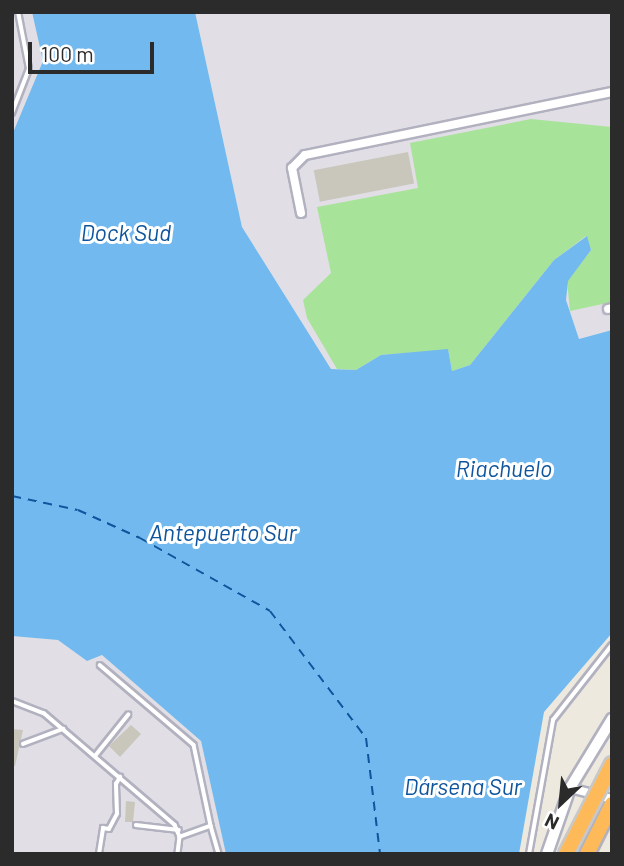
<!DOCTYPE html>
<meta charset="utf-8">
<style>
body{margin:0}
#map{position:relative;width:624px;height:866px;overflow:hidden;background:#ede9de;font-family:Barlow,sans-serif}
div>[style]{position:absolute}
[style*='--x']{left:calc(var(--x)*1px);top:calc(var(--y)*1px);width:calc(var(--w)*1px);rotate:calc(var(--a)*1deg)}
.industrial>*{inset:0;background:#e1dee6}
.green>*{inset:0;background:#a8e39a}
.water>*{inset:0;background:#71b9ef}
.ferry>*{height:2px;margin-top:-1px;transform-origin:0;background:repeating-linear-gradient(90deg,#0e559d 0 9px,transparent 0 16px)}
.building>*{inset:0;background:#c9c7bc;transform-origin:0 0}
.roads{filter:drop-shadow(2px 0 #b1b1bf) drop-shadow(-2px 0 #b1b1bf) drop-shadow(0 2px #b1b1bf) drop-shadow(0 -2px #b1b1bf)}
.service>*{height:3.5px;margin:-1.75px;padding:0 1.75px;transform-origin:1.75px;border-radius:1.75px;background:#fff}
.minor>*{height:8px;margin:-4px;padding:0 4px;transform-origin:4px;border-radius:4px;background:#fff}
.secondary>*{height:10px;margin:-5px;padding:0 5px;transform-origin:5px;border-radius:5px;background:#fff}
.motorway>*{height:14px;margin:-7px;padding:0 7px;transform-origin:7px;border-radius:7px;background:#feba58}
.bridges{filter:drop-shadow(2px 0 #c8c8c8) drop-shadow(-2px 0 #c8c8c8) drop-shadow(0 2px #c8c8c8) drop-shadow(0 -2px #c8c8c8)}
.motorway-bridge>*{height:14px;margin:-7px;padding:0 7px;transform-origin:7px;border-radius:7px;background:#feba58}
span{translate:-50% -50%;white-space:nowrap;text-align:center;line-height:1.15;-webkit-text-stroke:6px #fff;paint-order:stroke}
.water-label{font-size:23px;color:#0e559d;font-style:italic}
.frame{position:absolute;inset:0;border:14px solid #2b2b2b;pointer-events:none}
.north{position:absolute;left:526px;top:768px;width:70px;height:70px;-webkit-text-stroke:5px #fff;paint-order:stroke;rotate:206deg;font-size:19px;font-weight:700;line-height:28px;text-align:center;color:#2b2b2b}
.north::after{content:'';display:block;margin:auto;width:24px;height:32px;background:#2b2b2b;clip-path:polygon(50% 0,100% 100%,50% 72%,0 100%)}
.scale{position:absolute;left:28px;top:42px;width:126px;height:32px;box-sizing:border-box;border:4px solid #2b2b2b;border-top:0;padding-left:9px;font-size:21px;line-height:24px;white-space:nowrap;color:#2b2b2b;-webkit-text-stroke:5px #fff;paint-order:stroke}
</style>
<div id="map">
<div class="industrial">
<div style="clip-path:polygon(12px 12px,32px 12px,43px 61px,12px 135px)"></div>
<div style="clip-path:polygon(195px 12px,612px 12px,612px 330px,579px 339px,566px 300px,567px 281px,587px 236px,554px 260px,517px 303px,448px 350px,356px 370px,331px 369px,242px 227px)"></div>
<div style="clip-path:polygon(12px 636px,58px 640px,87px 661px,102px 655px,201px 741px,226px 854px,12px 854px)"></div>
</div>
<div class="green">
<div style="clip-path:polygon(531px 119px,612px 127px,612px 302px,570px 311px,567px 281px,591px 250px,586px 236px,554px 260px,470px 365px,452px 371px,448px 350px,381px 355px,356px 370px,337px 369px,307px 318px,303px 300px,331px 273px,317px 207px,418px 188px,410px 143px)"></div>
</div>
<div class="water">
<div style="clip-path:polygon(32px 12px,195px 12px,242px 227px,331px 369px,356px 370px,381px 355px,448px 349px,452px 371px,470px 365px,554px 260px,587px 236px,591px 250px,568px 281px,566px 300px,579px 339px,612px 330px,612px 633px,544px 712px,519px 854px,226px 854px,201px 741px,102px 655px,87px 661px,58px 640px,12px 636px,12px 135px,43px 61px)"></div>
</div>
<div class="ferry">
<div style="--x:12;--y:496;--w:67;--a:12"></div>
<div style="--x:78;--y:510;--w:68;--a:24.3"></div>
<div style="--x:140;--y:538;--w:149;--a:29.3"></div>
<div style="--x:270;--y:611;--w:159;--a:52.9"></div>
<div style="--x:366;--y:738;--w:117;--a:83.1"></div>
</div>
<div class="building">
<div style="left:408px;top:152px;width:32px;height:96px;rotate:79deg"></div>
<div style="clip-path:polygon(131px 725px,141px 734px,120px 757px,109px 746px)"></div>
<div style="clip-path:polygon(12px 729px,23px 730px,15px 766px,12px 766px)"></div>
<div style="clip-path:polygon(126px 801px,135px 802px,133px 822px,125px 822px)"></div>
</div>
<div class="roads">
<div class="service">
<div style="--x:12;--y:113;--w:47;--a:-68.9"></div>
<div style="--x:29;--y:69;--w:58;--a:-100.9"></div>
<div style="--x:100;--y:665;--w:123;--a:40.4"></div>
<div style="--x:194;--y:745;--w:83;--a:78.1"></div>
<div style="--x:211;--y:826;--w:33;--a:160"></div>
<div style="--x:12;--y:701;--w:34;--a:21"></div>
<div style="--x:44;--y:713;--w:172;--a:40.5"></div>
<div style="--x:175;--y:825;--w:13;--a:67"></div>
<div style="--x:180;--y:837;--w:17;--a:97"></div>
<div style="--x:23;--y:744;--w:43;--a:-20.6"></div>
<div style="--x:95;--y:756;--w:53;--a:-51.2"></div>
<div style="--x:136;--y:825;--w:43;--a:6.6"></div>
<div style="--x:211;--y:826;--w:29;--a:74"></div>
<div style="--x:99;--y:854;--w:26;--a:-81"></div>
<div style="--x:103;--y:828;--w:6;--a:9"></div>
<div style="--x:109;--y:829;--w:17;--a:-62"></div>
<div style="--x:117;--y:814;--w:30;--a:-92"></div>
<div style="--x:116;--y:784;--w:8;--a:-60"></div>
<div style="--x:529;--y:854;--w:136;--a:-79.8"></div>
<div style="--x:553;--y:720;--w:95;--a:-51.8"></div>
</div>
<div class="minor">
<div style="--x:301;--y:213;--w:46;--a:-101.3"></div>
<div style="--x:292;--y:168;--w:18;--a:-45"></div>
<div style="--x:305;--y:155;--w:313;--a:-11.6"></div>
<div style="--x:608;--y:309;--w:4;--a:-14"></div>
<div style="--x:570;--y:788;--w:43;--a:14.7"></div>
</div>
<div class="secondary">
<div style="--x:547;--y:854;--w:70;--a:-70.8"></div>
<div style="--x:570;--y:788;--w:81;--a:-58.7"></div>
</div>
<div class="motorway">
<div style="--x:587;--y:854;--w:56;--a:-63.4"></div>
</div>
</div>
<div class="bridges">
<div class="motorway-bridge">
<div style="--x:566;--y:854;--w:101;--a:-62.9"></div>
</div>
</div>
<div class="water-label">
<span style="left:126px;top:232px">Dock Sud</span>
<span style="left:504px;top:468px">Riachuelo</span>
<span style="left:223px;top:532px">Antepuerto Sur</span>
<span style="left:463px;top:786px">Dársena Sur</span>
</div>
<div class="frame"></div>
<div class="north">N</div>
<div class="scale">100 m</div>
</div>
